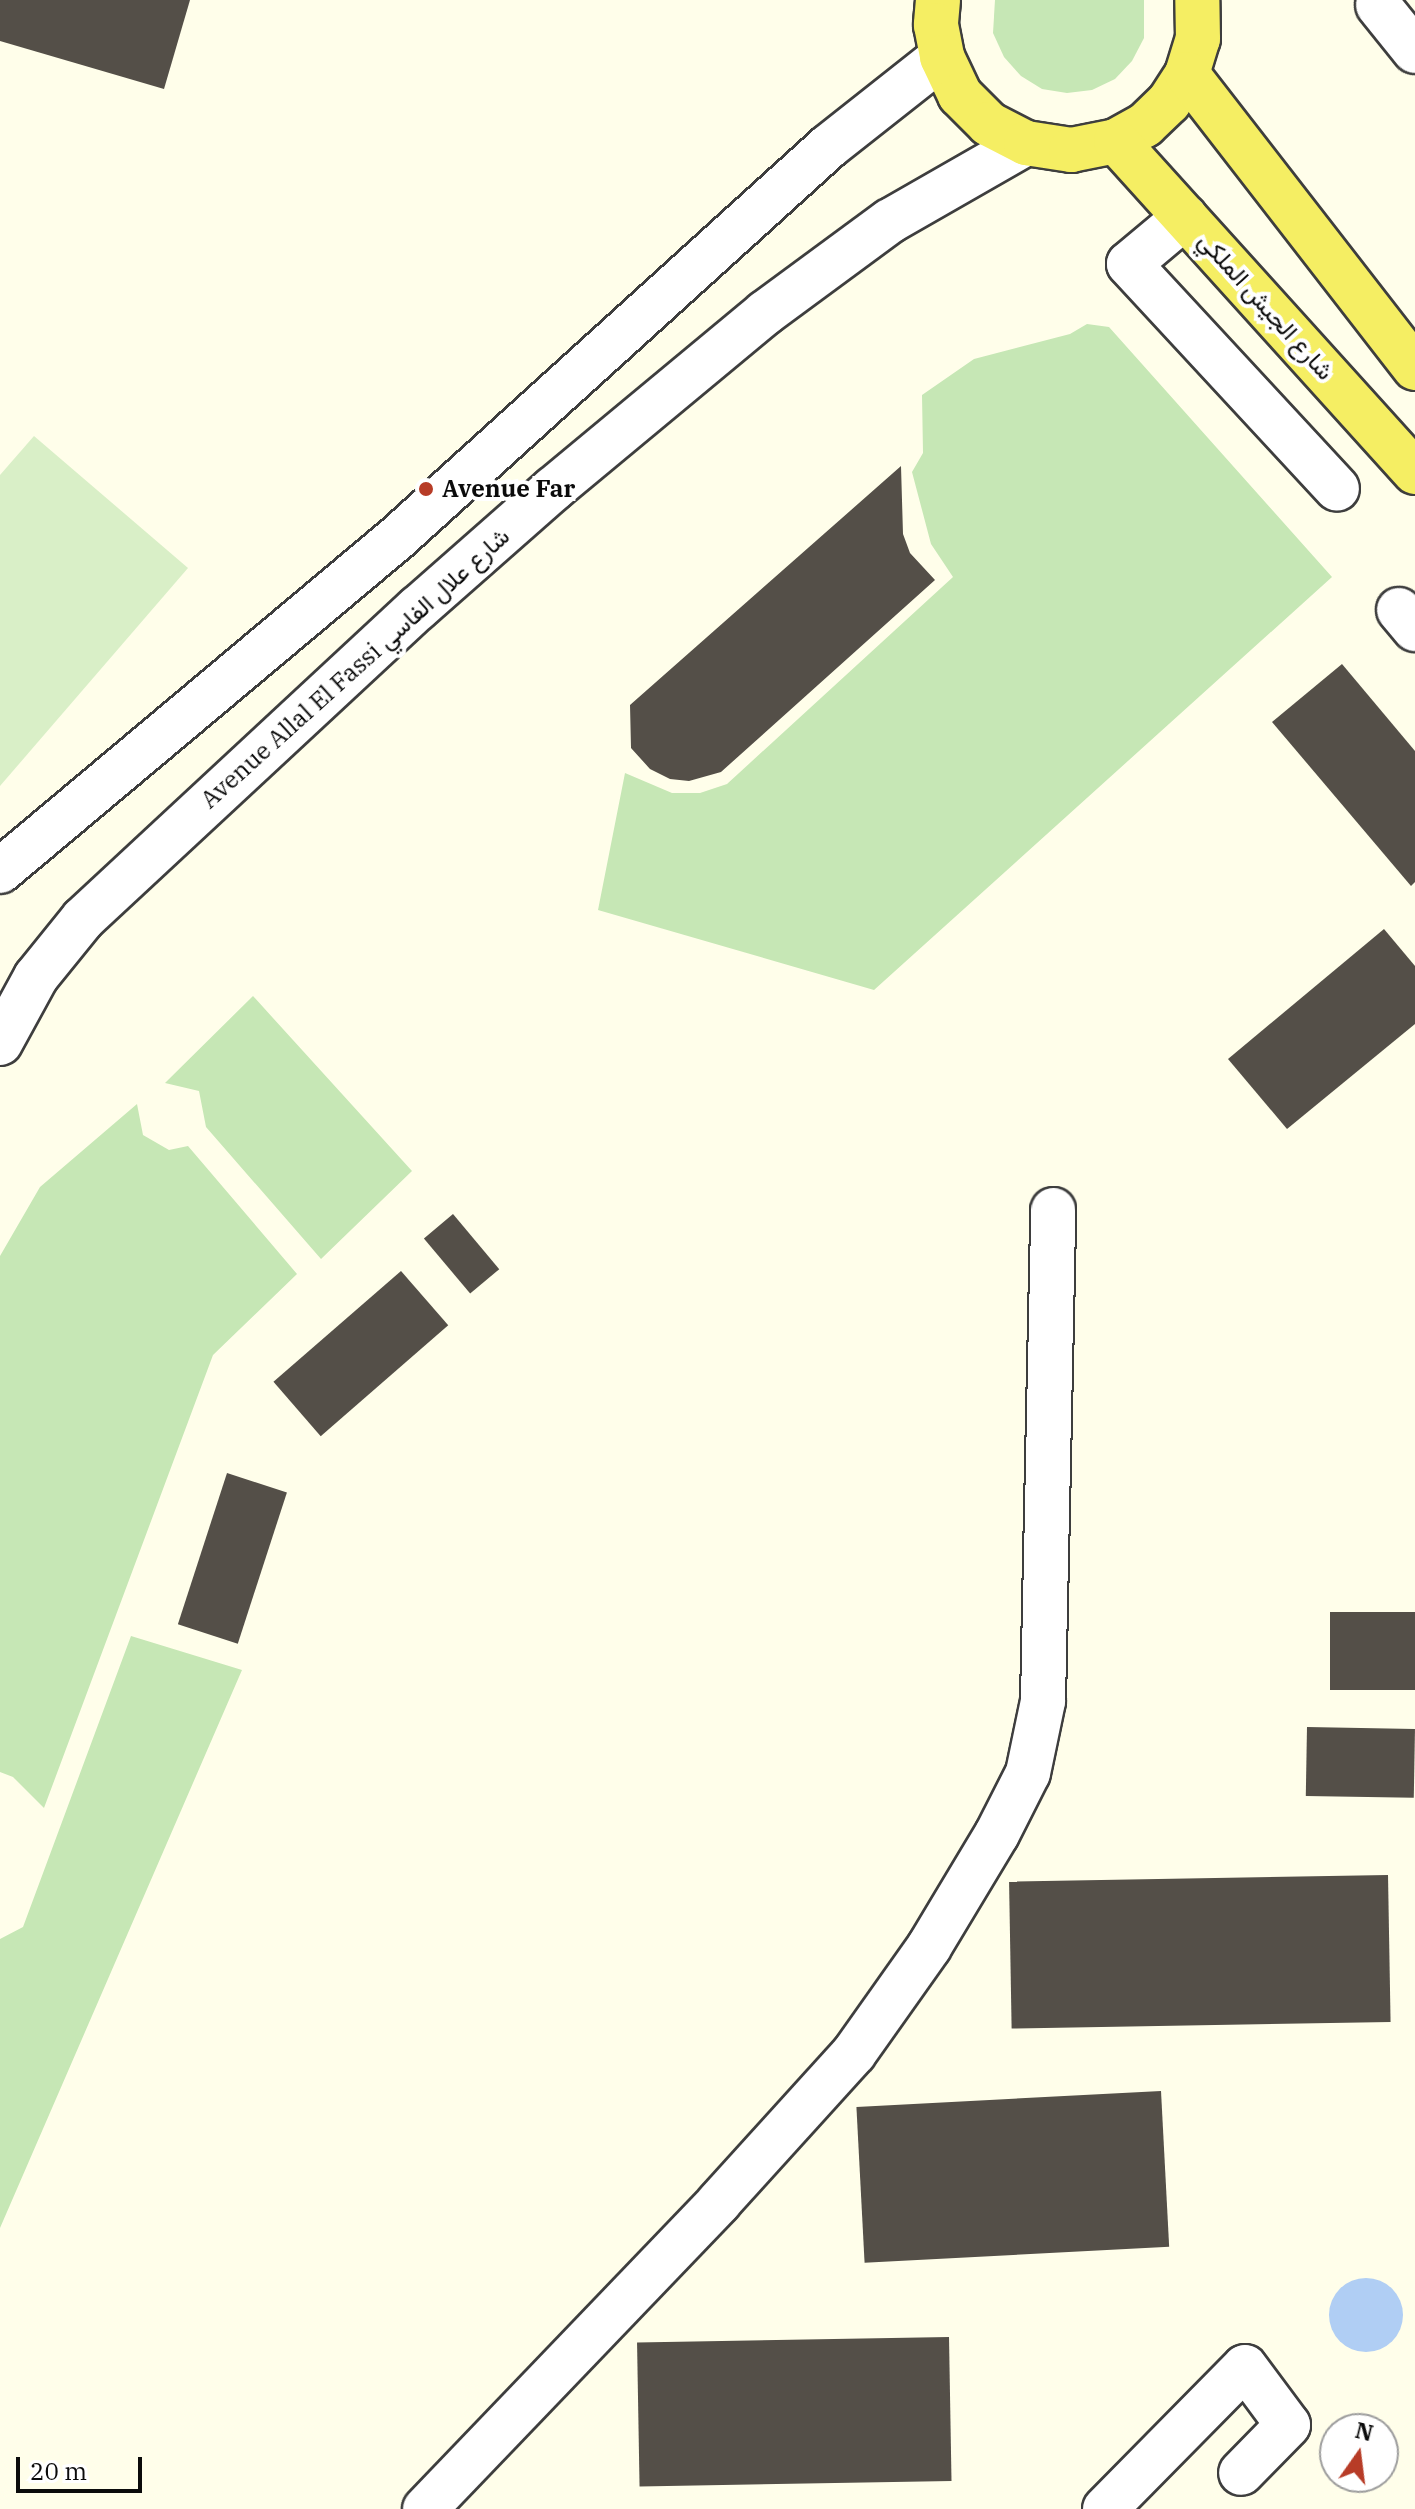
<!DOCTYPE html>
<meta charset="utf-8">
<style>
body{margin:0}
#map{position:relative;width:1415px;height:2509px;overflow:hidden;background:#fffeea;font-family:"IBM Plex Serif",Vazirmatn,serif}
div>[style]{position:absolute}
[style*='--x']{left:calc(var(--x)*1px);top:calc(var(--y)*1px);width:calc(var(--w)*1px);rotate:calc(var(--a)*1deg)}
.green>*{inset:0;background:#c6e7b5}
.pitch>*{inset:0;background:#d9efc7}
.water>*{inset:0;background:#b0cef4}
.round{border-radius:50%}
.building>*{inset:0;background:#544f48;transform-origin:0 0}
.roads{filter:drop-shadow(2px 0 #3e3e3e) drop-shadow(-2px 0 #3e3e3e) drop-shadow(0 2px #3e3e3e) drop-shadow(0 -2px #3e3e3e)}
.minor>*{height:44px;margin:-22px;padding:0 22px;transform-origin:22px;border-radius:22px;background:#fff}
.major>*{height:44px;margin:-22px;padding:0 22px;transform-origin:22px;border-radius:22px;background:#f5ee63}
.dots>*{width:22px;height:22px;translate:-50% -50%;box-sizing:border-box;border:4px solid #fff;border-radius:50%}
span{translate:-50% -50%;white-space:nowrap;text-align:center;line-height:1.15;-webkit-text-stroke:8px #fff;paint-order:stroke}
.street-label{font-size:24px;color:#0b0b0b}
.poi-label{font-size:24px;color:#0b0b0b;font-weight:700}
.left{translate:0 -50%;text-align:left}
.north{position:absolute;left:1319px;top:2413px;width:80px;height:80px;box-sizing:border-box;background:#fff;border:2px solid #9d9d9d;border-radius:50%;rotate:14deg;font-size:22px;font-weight:700;line-height:32px;text-align:center;color:#0b0b0b}
.north::after{content:'';display:block;margin:auto;width:28px;height:36px;background:#b73c27;clip-path:polygon(50% 0,100% 100%,50% 72%,0 100%)}
.scale{position:absolute;left:16px;top:2457px;width:126px;height:36px;box-sizing:border-box;border:4px solid #0b0b0b;border-top:0;padding-left:10px;font-size:24px;line-height:28px;white-space:nowrap;color:#0b0b0b;-webkit-text-stroke:6px #fff;paint-order:stroke}
</style>
<div id="map">
<div class="green">
<div style="clip-path:polygon(995px 0,1144px 0,1144px 38px,1132px 61px,1115px 79px,1092px 90px,1067px 93px,1042px 89px,1021px 76px,1004px 57px,993px 33px)"></div>
<div style="clip-path:polygon(1087px 324px,1109px 327px,1332px 577px,874px 990px,598px 910px,625px 773px,672px 793px,700px 793px,727px 784px,953px 577px,931px 544px,912px 472px,923px 453px,922px 395px,974px 359px,1070px 334px)"></div>
<div style="clip-path:polygon(253px 996px,412px 1171px,321px 1259px,206px 1127px,199px 1091px,165px 1083px)"></div>
<div style="clip-path:polygon(137px 1104px,143px 1135px,169px 1150px,188px 1146px,297px 1274px,213px 1355px,44px 1808px,13px 1777px,0 1772px,0 1256px,40px 1187px)"></div>
<div style="clip-path:polygon(131px 1636px,242px 1670px,0 2228px,0 1939px,23px 1927px)"></div>
</div>
<div class="pitch">
<div style="clip-path:polygon(34px 436px,188px 568px,0 786px,0 475px)"></div>
</div>
<div class="water">
<div class="round" style="left:1329px;top:2278px;width:74px;height:74px"></div>
</div>
<div class="building">
<div style="clip-path:polygon(0 0,190px 0,164px 89px,0 41px)"></div>
<div style="clip-path:polygon(901px 466px,903px 534px,910px 553px,935px 580px,721px 772px,689px 781px,670px 779px,650px 769px,631px 748px,630px 705px)"></div>
<div style="clip-path:polygon(1342px 664px,1415px 751px,1415px 882px,1411px 886px,1272px 722px)"></div>
<div style="clip-path:polygon(1384px 929px,1415px 966px,1415px 1024px,1287px 1129px,1228px 1059px)"></div>
<div style="left:453px;top:1214px;width:72px;height:38px;rotate:50deg"></div>
<div style="left:401px;top:1271px;width:72px;height:169px;rotate:49deg"></div>
<div style="left:227px;top:1473px;width:63px;height:159px;rotate:18deg"></div>
<div style="left:1415px;top:1612px;width:78px;height:85px;rotate:90deg"></div>
<div style="left:1307px;top:1727px;width:108px;height:69px;rotate:1deg"></div>
<div style="left:1388px;top:1875px;width:147px;height:379px;rotate:89deg"></div>
<div style="left:1161px;top:2091px;width:156px;height:305px;rotate:87deg"></div>
<div style="left:949px;top:2337px;width:144px;height:312px;rotate:89deg"></div>
</div>
<div class="roads">
<div class="minor">
<div style="--x:1378;--y:5;--w:59;--a:51.2"></div>
<div style="--x:1185;--y:217;--w:73;--a:140"></div>
<div style="--x:1129;--y:264;--w:306;--a:47.2"></div>
<div style="--x:1399;--y:610;--w:25;--a:50"></div>
<div style="--x:0;--y:871;--w:518;--a:-39.99"></div>
<div style="--x:397;--y:538;--w:582;--a:-42.21"></div>
<div style="--x:828;--y:147;--w:145;--a:-38.3"></div>
<div style="--x:0;--y:1043;--w:75;--a:-61.4"></div>
<div style="--x:36;--y:977;--w:75;--a:-51"></div>
<div style="--x:83;--y:919;--w:457;--a:-42.9"></div>
<div style="--x:418;--y:608;--w:180;--a:-41.4"></div>
<div style="--x:553;--y:489;--w:276;--a:-39.7"></div>
<div style="--x:765;--y:313;--w:155;--a:-36.4"></div>
<div style="--x:890;--y:221;--w:157;--a:-29.8"></div>
<div style="--x:425;--y:2509;--w:425;--a:-46.2"></div>
<div style="--x:719;--y:2202;--w:201;--a:-47.8"></div>
<div style="--x:854;--y:2053;--w:130;--a:-54.7"></div>
<div style="--x:929;--y:1947;--w:132;--a:-59"></div>
<div style="--x:997;--y:1834;--w:68;--a:-63.1"></div>
<div style="--x:1028;--y:1773;--w:74;--a:-78.2"></div>
<div style="--x:1043;--y:1701;--w:491;--a:-88.8"></div>
<div style="--x:1105;--y:2509;--w:199;--a:-45.4"></div>
<div style="--x:1245;--y:2367;--w:72;--a:53.4"></div>
<div style="--x:1288;--y:2425;--w:67;--a:134.4"></div>
</div>
<div class="major">
<div style="--x:938;--y:0;--w:25;--a:95"></div>
<div style="--x:936;--y:25;--w:33;--a:79"></div>
<div style="--x:942;--y:57;--w:42;--a:64.7"></div>
<div style="--x:960;--y:95;--w:41;--a:45"></div>
<div style="--x:989;--y:124;--w:42;--a:27.2"></div>
<div style="--x:1026;--y:143;--w:46;--a:8.8"></div>
<div style="--x:1071;--y:150;--w:46;--a:-11.3"></div>
<div style="--x:1116;--y:141;--w:33;--a:-29"></div>
<div style="--x:1145;--y:125;--w:33;--a:-44"></div>
<div style="--x:1169;--y:102;--w:33;--a:-57"></div>
<div style="--x:1187;--y:74;--w:37;--a:-73"></div>
<div style="--x:1198;--y:39;--w:39;--a:-91"></div>
<div style="--x:1187;--y:74;--w:372;--a:52.2"></div>
<div style="--x:1116;--y:141;--w:446;--a:47.9"></div>
</div>
</div>
<div class="dots">
<div style="left:426px;top:489px;background:#b73c27"></div>
</div>
<div class="street-label">
<span style="left:1266px;top:306px;rotate:48deg">شارع الجيش الملكي</span>
<span style="left:355px;top:668px;rotate:-42deg">Avenue Allal El Fassi شارع علال الفاسي</span>
</div>
<div class="poi-label">
<span class="left" style="left:442px;top:489px">Avenue Far</span>
</div>
<div class="north">N</div>
<div class="scale">20 m</div>
</div>
